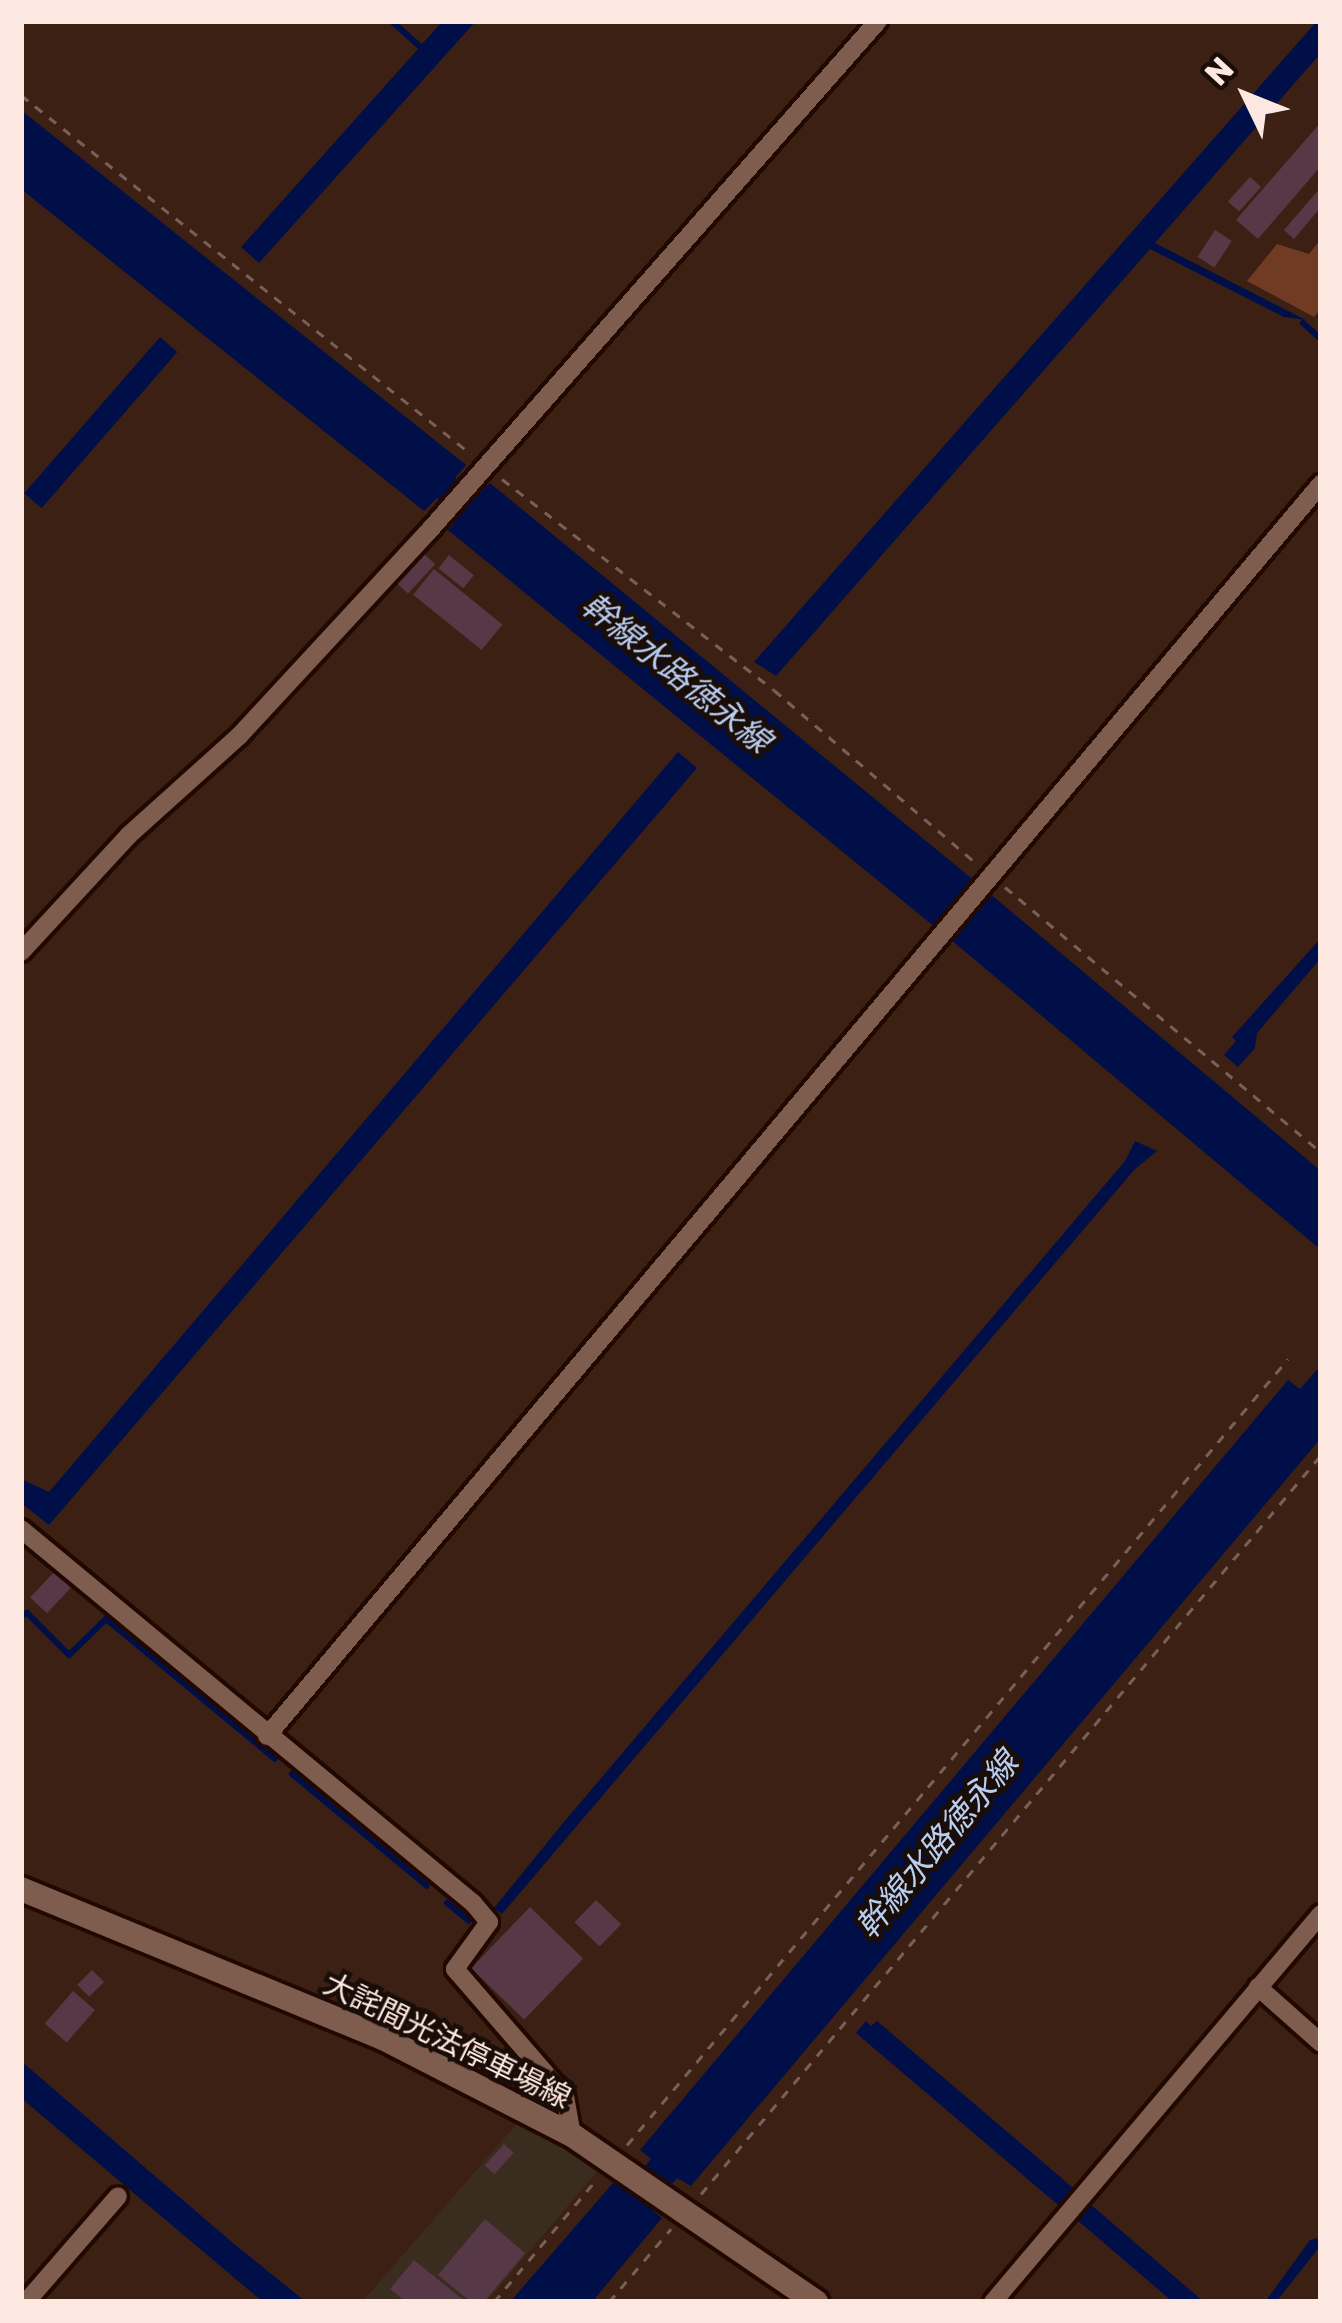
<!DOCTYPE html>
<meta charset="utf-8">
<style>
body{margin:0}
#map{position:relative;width:1342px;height:2323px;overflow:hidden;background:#3c2014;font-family:Rubik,"Noto Sans JP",sans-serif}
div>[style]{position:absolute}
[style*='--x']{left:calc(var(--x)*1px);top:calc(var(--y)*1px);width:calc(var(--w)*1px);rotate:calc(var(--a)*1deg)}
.industrial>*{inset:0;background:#3b2c20}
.green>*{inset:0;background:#713b23}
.water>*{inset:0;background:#000f48;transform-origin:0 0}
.stream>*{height:6px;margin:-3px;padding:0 3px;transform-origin:3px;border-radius:3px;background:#000f48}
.building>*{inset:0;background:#573846;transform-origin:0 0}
.path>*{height:3px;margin-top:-1.5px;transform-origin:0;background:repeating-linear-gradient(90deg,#796055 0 9px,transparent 0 18px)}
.roads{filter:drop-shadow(3px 0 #210801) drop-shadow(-3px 0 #210801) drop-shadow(0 3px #210801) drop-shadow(0 -3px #210801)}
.minor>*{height:18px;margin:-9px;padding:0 9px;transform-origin:9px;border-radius:9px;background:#7e5d4f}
.secondary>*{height:24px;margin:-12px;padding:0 12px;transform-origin:12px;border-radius:12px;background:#7e5d4f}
span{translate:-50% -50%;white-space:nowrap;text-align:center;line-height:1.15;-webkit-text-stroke:9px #1a0d08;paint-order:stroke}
.street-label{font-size:30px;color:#fce8e0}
.water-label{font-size:33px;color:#b8cef1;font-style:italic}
.frame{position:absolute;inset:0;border:24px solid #fce8e0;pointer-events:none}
.north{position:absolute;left:1186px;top:36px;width:120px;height:120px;-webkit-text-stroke:9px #1a0d08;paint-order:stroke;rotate:313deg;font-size:33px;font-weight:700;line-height:48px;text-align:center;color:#fce8e0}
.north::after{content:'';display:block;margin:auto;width:42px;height:54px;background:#fce8e0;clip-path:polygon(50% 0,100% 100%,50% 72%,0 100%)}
</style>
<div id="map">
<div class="industrial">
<div style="clip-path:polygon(520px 2120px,600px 2168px,486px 2302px,362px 2302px)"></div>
</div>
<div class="green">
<div style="clip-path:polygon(1321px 239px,1321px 309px,1314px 317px,1247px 281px,1277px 244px,1309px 254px)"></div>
</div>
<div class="water">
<div style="clip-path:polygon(387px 21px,396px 21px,422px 44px,443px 21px,476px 21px,259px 263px,241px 247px,418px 49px)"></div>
<div style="clip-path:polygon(1317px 21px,1321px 21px,1321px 53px,1155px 243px,1306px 320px,1284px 317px,1150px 249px,776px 676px,754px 662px)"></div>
<div style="clip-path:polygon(21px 110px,466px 465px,455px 478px,477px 496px,490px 483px,976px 882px,979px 904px,989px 893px,1321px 1171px,1321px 1250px,950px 939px,959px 928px,947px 917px,936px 928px,448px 530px,459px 517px,437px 498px,424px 511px,21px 189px)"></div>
<div style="left:160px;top:337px;width:23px;height:207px;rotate:41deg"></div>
<div style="clip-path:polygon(678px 752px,697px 768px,49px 1525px,21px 1503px,21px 1479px,49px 1492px)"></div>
<div style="clip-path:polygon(1321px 938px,1321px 958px,1257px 1033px,1255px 1048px,1238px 1067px,1224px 1055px,1236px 1041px,1232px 1037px)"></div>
<div style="clip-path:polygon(1135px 1141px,1157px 1151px,1135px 1169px,502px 1914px,494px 1908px,563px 1823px,1125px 1161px)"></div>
<div style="clip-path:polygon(1321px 1365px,1321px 1438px,691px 2186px,677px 2178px,651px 2209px,662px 2218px,592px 2302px,510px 2302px,613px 2183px,625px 2190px,651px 2159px,640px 2150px,1288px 1380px,1300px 1389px)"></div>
<div style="clip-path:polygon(866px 2021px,871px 2026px,877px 2021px,1079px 2193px,1064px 2210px,856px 2033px)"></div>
<div style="clip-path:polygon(21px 2061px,233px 2243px,306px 2302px,263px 2302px,21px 2098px)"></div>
<div style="clip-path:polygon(1089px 2203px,1204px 2302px,1173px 2302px,1076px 2219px)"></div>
<div style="clip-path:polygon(1321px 2237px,1321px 2245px,1276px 2302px,1265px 2302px,1310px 2240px)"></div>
</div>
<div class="stream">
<div style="--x:1303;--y:323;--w:24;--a:42"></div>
<div style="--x:21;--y:1616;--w:7;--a:-27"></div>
<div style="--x:27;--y:1613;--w:59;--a:45"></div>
<div style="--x:69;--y:1655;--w:52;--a:-44.2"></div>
<div style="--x:106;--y:1619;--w:219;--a:39.6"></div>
<div style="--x:292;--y:1774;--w:175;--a:39.7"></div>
<div style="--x:447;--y:1903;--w:28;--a:39"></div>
</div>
<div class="building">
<div style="clip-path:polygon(1321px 122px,1321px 166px,1258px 239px,1236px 220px)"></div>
<div style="left:1250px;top:177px;width:15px;height:33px;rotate:42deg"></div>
<div style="clip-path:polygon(1321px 187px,1321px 207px,1294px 239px,1284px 230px)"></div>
<div style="left:1215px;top:230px;width:20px;height:32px;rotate:33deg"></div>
<div style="left:422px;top:552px;width:18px;height:40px;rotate:43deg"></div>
<div style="left:449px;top:555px;width:32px;height:17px;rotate:39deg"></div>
<div style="left:434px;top:569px;width:88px;height:33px;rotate:39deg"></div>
<div style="left:54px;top:1572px;width:23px;height:35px;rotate:43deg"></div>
<div style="left:596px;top:1900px;width:35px;height:31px;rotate:44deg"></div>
<div style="left:530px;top:1907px;width:74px;height:85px;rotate:44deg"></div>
<div style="left:92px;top:1970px;width:17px;height:21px;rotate:45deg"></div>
<div style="left:73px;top:1991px;width:29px;height:43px;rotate:41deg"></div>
<div style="left:504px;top:2144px;width:13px;height:29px;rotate:42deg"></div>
<div style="clip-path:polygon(485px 2219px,525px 2253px,484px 2302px,471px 2302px,438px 2275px)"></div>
<div style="clip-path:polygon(414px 2260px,466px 2302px,406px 2302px,390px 2289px)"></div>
</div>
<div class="path">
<div style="--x:21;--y:95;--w:576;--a:38.58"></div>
<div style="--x:502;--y:479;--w:344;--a:37.8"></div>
<div style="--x:774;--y:690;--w:265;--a:40.6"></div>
<div style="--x:1005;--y:887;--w:412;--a:40"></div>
<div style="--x:627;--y:2145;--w:1027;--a:-49.94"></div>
<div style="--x:701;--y:2194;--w:965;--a:-50"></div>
<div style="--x:494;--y:2302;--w:160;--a:-50.1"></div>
<div style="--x:609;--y:2302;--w:96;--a:-49.7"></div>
</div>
<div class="roads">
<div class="minor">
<div style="--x:21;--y:952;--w:159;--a:-47.3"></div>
<div style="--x:129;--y:835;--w:148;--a:-42"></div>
<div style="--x:239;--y:736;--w:278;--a:-47.2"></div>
<div style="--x:428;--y:532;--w:681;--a:-48.63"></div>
<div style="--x:21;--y:1529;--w:587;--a:39.61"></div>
<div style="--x:473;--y:1903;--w:25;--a:50"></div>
<div style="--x:489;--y:1922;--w:58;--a:125.9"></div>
<div style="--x:455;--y:1969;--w:168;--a:49.1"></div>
<div style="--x:565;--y:2096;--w:40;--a:80"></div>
<div style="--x:267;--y:1736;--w:1637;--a:-49.91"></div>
<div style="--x:1258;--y:1987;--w:84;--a:41.6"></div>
<div style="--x:26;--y:2302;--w:140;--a:-49"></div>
<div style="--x:993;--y:2302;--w:508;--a:-49.79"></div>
</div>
<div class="secondary">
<div style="--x:21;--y:1889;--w:391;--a:22.4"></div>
<div style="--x:383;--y:2038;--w:212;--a:27.2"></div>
<div style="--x:572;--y:2135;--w:296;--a:34.4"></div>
</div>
</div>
<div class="street-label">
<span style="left:447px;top:2041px;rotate:26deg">大詫間光法停車場線</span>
</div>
<div class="water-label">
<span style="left:676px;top:673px;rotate:39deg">幹線水路徳永線</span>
<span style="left:937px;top:1845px;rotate:-50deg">幹線水路徳永線</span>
</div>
<div class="frame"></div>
<div class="north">N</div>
</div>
